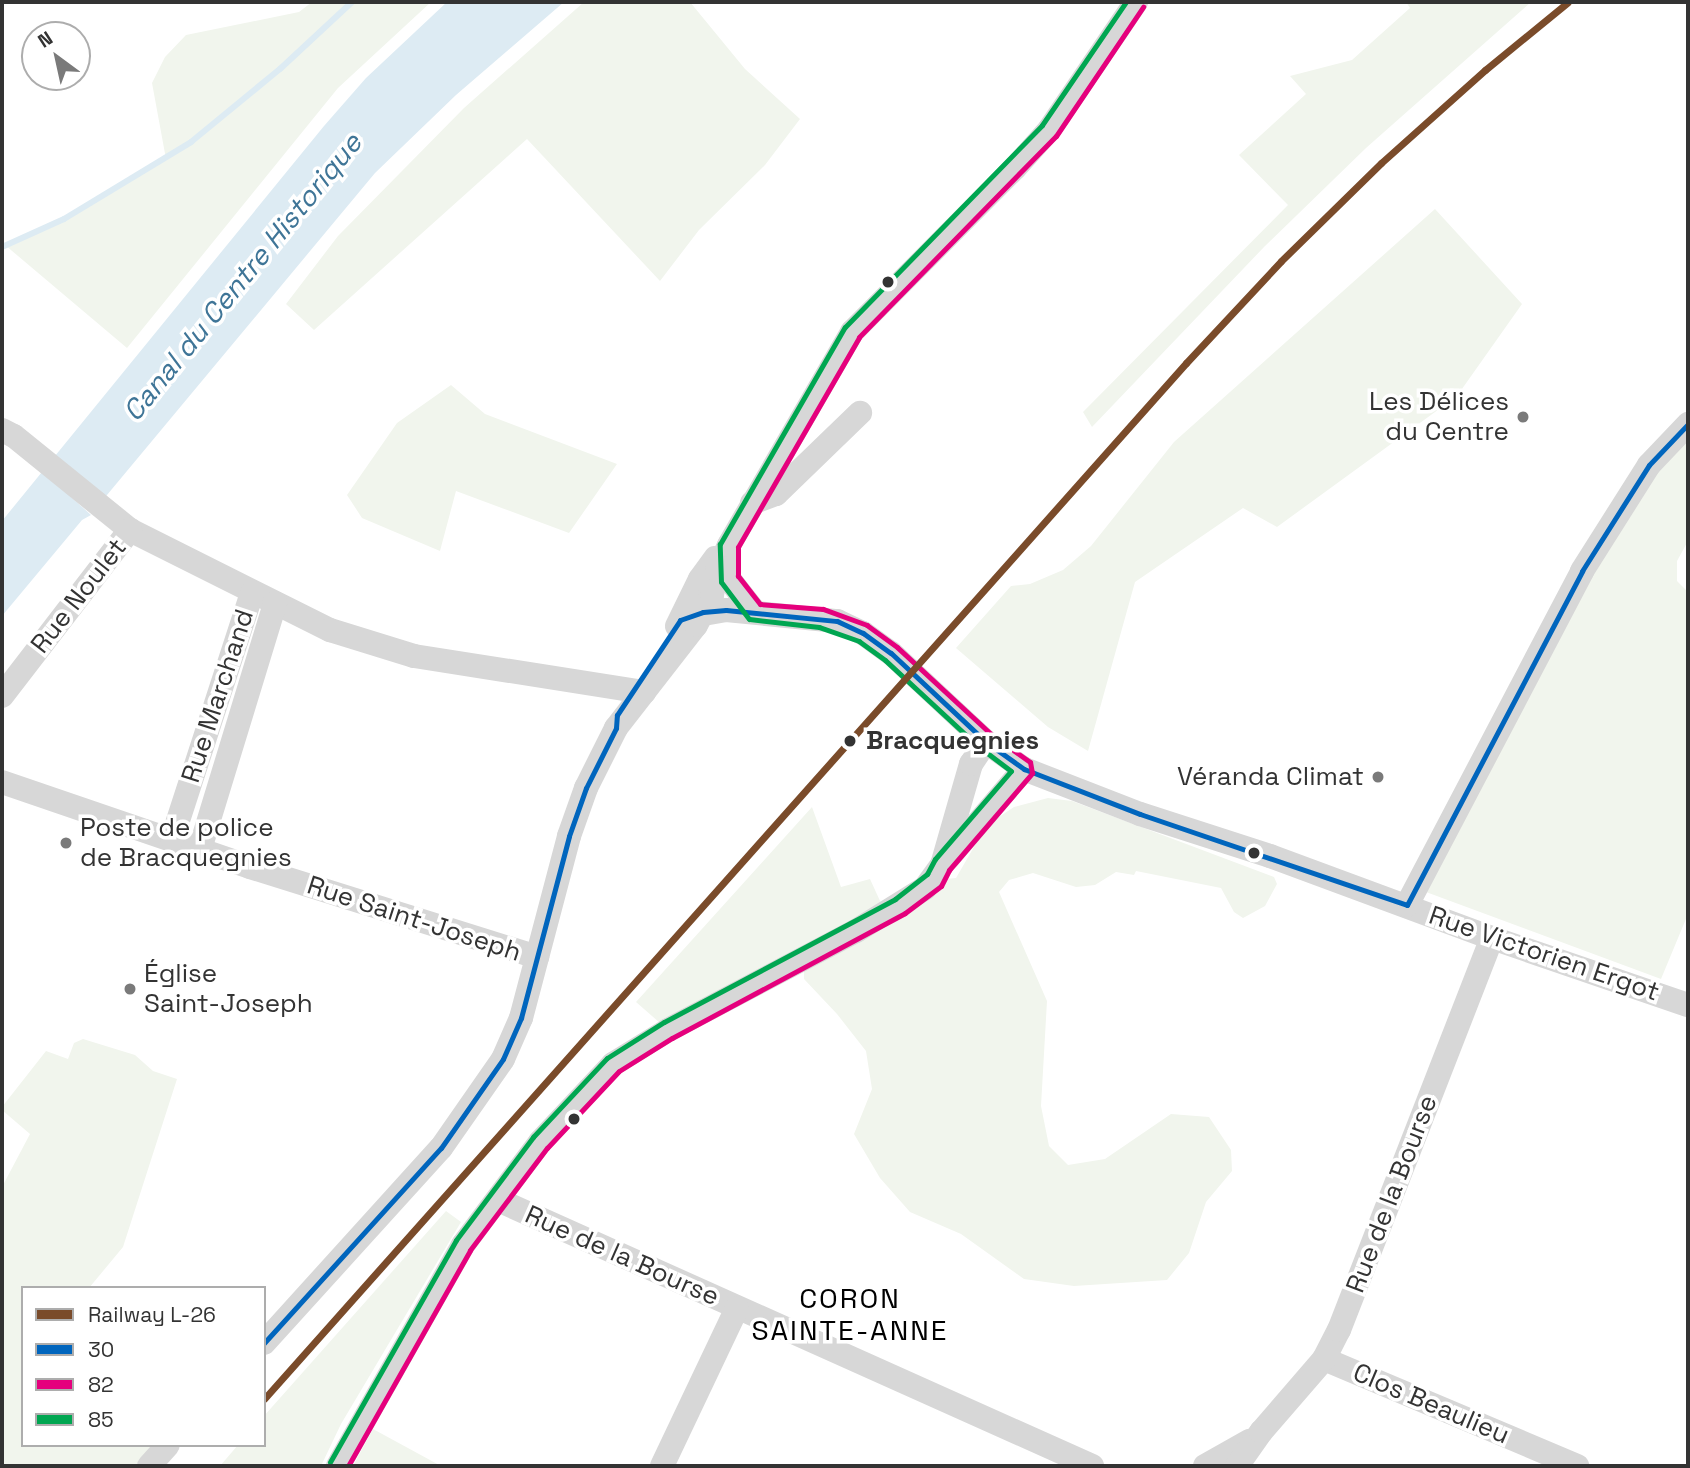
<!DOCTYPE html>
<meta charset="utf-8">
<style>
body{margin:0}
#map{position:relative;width:1690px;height:1468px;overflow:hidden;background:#fff;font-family:"Space Grotesk",sans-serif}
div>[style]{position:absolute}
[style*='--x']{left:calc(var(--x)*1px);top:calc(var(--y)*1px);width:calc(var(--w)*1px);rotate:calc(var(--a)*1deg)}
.green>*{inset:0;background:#f1f5ed}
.water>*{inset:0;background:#ddebf3}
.stream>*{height:6px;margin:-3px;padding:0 3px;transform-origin:3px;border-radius:3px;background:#ddebf3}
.minor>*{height:24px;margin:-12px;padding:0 12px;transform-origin:12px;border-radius:12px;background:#d7d7d7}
.bus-1>*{height:5px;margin:-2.5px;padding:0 2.5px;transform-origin:2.5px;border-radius:2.5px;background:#0065bd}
.bus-2>*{height:5px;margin:-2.5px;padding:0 2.5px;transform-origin:2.5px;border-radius:2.5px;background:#e5007d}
.bus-3>*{height:5px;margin:-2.5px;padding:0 2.5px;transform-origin:2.5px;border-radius:2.5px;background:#00a651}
.rail-1>*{height:7px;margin:-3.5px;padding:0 3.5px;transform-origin:3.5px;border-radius:3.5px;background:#7a4b2a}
.dots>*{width:19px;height:19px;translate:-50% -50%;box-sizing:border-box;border:4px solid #fff;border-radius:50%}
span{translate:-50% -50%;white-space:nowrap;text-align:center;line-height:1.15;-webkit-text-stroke:7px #fff;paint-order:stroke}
.poi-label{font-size:26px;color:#333}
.right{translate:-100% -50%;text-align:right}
.left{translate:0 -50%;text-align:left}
.street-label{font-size:26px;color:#333}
.stop-label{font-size:26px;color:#333;font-weight:700}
.water-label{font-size:28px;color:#3f7597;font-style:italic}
.neighbourhood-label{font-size:28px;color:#000;letter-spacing:2px}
.frame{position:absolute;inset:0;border:4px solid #333;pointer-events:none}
.legend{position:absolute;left:21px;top:1286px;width:245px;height:161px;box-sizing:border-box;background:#fff;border:2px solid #adadad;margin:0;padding:9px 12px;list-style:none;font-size:21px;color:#333}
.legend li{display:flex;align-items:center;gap:14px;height:35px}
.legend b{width:35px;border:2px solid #adadad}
.north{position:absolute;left:21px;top:21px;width:70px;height:70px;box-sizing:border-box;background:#fff;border:2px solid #adadad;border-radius:50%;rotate:327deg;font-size:19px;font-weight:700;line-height:28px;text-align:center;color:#333}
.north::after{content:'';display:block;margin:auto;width:24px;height:32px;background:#7a7a7a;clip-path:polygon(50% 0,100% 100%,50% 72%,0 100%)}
</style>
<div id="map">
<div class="green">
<div style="clip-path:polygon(312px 2px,431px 2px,338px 88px,127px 348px,5px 245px,64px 219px,166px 159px,152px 83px,165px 57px,186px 35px,299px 12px)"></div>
<div style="clip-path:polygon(584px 2px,690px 2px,745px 69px,800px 119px,765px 165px,699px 230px,660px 281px,527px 139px,314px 330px,286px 304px,338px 236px,464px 108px)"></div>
<div style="clip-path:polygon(1406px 2px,1531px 2px,1366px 148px,1265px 246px,1092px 427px,1083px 412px,1288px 205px,1239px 155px,1306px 94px,1290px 76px,1352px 60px,1410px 8px)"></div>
<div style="clip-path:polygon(1435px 209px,1522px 304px,1457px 396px,1277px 527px,1243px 508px,1135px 582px,1088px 751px,1048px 727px,956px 648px,1011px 586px,1030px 584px,1063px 570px,1091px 546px,1174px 442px)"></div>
<div style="clip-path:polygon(451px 385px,485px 414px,617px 464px,569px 533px,456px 491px,440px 551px,362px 518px,347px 495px,397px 423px)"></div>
<div style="clip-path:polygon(1688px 424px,1688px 541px,1677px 561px,1677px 581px,1688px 592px,1688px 914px,1661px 979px,1426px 892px,1582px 571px)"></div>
<div style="clip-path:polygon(1048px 798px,1072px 801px,1274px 877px,1277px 884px,1265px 906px,1243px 918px,1234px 912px,1221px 888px,1136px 871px,1134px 875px,1116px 872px,1095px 885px,1076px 887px,1033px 873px,1009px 880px,999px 892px,1047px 1001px,1041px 1106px,1049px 1146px,1068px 1165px,1105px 1159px,1171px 1114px,1209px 1117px,1231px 1150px,1232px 1171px,1206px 1202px,1189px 1253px,1167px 1280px,1074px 1286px,1024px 1279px,961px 1234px,910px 1212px,880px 1178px,854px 1134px,872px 1089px,866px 1051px,837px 1014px,804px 979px,804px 967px,668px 1030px,636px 1002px,812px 807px,841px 887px,870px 879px,886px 914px,934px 880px,956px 878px,982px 833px,996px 819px,1014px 807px)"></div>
<div style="clip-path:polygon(83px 1039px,135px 1055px,153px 1071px,177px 1079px,123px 1247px,89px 1288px,23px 1288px,23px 1445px,168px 1445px,149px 1466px,2px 1466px,2px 1187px,30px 1134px,2px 1110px,2px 1107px,46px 1051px,68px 1059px,74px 1043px)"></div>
<div style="clip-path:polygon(446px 1211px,461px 1222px,341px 1424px,321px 1466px,220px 1466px,238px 1445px,264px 1445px,264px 1416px)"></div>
<div style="clip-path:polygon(373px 1429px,441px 1466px,353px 1466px)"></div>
</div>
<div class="water">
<div style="clip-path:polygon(447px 2px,564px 2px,456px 95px,375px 173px,102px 501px,71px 497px,91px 515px,82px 520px,2px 616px,2px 521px,324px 126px,366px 78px)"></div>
</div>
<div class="stream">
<div style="--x:2;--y:247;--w:68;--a:-24.3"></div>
<div style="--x:64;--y:219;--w:149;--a:-31.2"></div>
<div style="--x:191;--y:142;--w:115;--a:-39.4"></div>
<div style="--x:280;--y:69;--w:98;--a:-42.9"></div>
</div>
<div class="minor">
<div style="--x:2;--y:430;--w:13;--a:27"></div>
<div style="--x:14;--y:436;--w:149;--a:39"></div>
<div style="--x:130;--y:530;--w:224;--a:26.6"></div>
<div style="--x:330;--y:630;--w:88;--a:17.2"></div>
<div style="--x:414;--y:656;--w:233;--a:8.9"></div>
<div style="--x:752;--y:503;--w:26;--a:-21"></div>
<div style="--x:776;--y:494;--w:117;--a:-44"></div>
<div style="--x:729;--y:552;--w:27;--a:90"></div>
<div style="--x:729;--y:579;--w:42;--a:51.8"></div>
<div style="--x:692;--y:616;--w:35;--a:-10"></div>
<div style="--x:726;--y:610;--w:112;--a:5.7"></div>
<div style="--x:837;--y:621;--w:29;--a:25"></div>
<div style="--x:863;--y:633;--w:34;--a:36"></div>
<div style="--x:891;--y:653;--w:130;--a:43.1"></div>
<div style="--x:986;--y:742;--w:47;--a:35.4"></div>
<div style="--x:1024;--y:769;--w:124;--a:21.2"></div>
<div style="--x:1140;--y:814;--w:137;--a:17.9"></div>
<div style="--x:1270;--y:856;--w:237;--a:20.3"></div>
<div style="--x:1492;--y:938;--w:207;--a:18.9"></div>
<div style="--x:677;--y:626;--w:52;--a:-63.9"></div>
<div style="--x:700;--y:579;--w:26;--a:-54"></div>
<div style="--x:2;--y:696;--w:210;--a:-52.4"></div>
<div style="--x:2;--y:782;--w:262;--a:18.9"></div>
<div style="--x:250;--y:867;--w:301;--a:17.4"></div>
<div style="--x:172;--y:839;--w:259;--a:-72"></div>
<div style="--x:200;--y:849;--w:257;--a:-73"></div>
<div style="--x:949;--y:857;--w:116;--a:-49.6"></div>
<div style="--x:1407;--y:905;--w:377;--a:-62.3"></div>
<div style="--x:1582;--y:571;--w:125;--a:-57.7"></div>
<div style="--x:1649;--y:465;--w:57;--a:-46.4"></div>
<div style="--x:498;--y:1200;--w:651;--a:24.12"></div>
<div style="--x:264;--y:1343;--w:263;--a:-47.8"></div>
<div style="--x:441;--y:1148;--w:108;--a:-55.1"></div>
<div style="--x:503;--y:1059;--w:45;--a:-66.3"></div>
<div style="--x:521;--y:1018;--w:188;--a:-75.2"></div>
<div style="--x:569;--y:836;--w:51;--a:-70.5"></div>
<div style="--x:586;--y:788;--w:67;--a:-63.4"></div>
<div style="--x:616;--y:728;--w:130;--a:-52.2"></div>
<div style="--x:696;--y:625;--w:34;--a:-62"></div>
<div style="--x:712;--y:595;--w:25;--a:-79"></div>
<div style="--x:717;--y:570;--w:28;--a:-64"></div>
<div style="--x:729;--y:545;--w:246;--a:-60"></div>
<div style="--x:852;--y:332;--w:231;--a:-45.2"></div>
<div style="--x:1015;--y:168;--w:51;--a:-48.2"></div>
<div style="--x:1049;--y:130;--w:155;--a:-55.8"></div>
<div style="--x:1324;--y:1359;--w:275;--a:22.9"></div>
<div style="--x:149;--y:1466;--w:28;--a:-48"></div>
<div style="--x:338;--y:1466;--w:254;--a:-60.5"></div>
<div style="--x:463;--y:1245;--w:129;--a:-53.2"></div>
<div style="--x:540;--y:1142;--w:107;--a:-46.9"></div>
<div style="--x:613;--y:1064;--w:65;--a:-31.7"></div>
<div style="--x:668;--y:1030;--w:212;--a:-27.8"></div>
<div style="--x:856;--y:931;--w:81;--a:-31.9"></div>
<div style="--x:925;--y:888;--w:29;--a:-54"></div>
<div style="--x:942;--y:865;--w:105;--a:-74"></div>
<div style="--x:971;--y:764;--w:27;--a:-56"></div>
<div style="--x:662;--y:1466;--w:175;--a:-64.6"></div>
<div style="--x:1205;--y:1466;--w:51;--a:-29.6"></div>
<div style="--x:1237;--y:1466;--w:42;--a:-54.8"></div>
<div style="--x:1261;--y:1432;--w:96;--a:-49.2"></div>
<div style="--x:1324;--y:1359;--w:33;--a:-63"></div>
<div style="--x:1339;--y:1330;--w:421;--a:-68.7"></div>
</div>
<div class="bus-1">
<div style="--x:1407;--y:905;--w:377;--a:-62.3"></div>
<div style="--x:1582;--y:571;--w:125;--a:-57.7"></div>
<div style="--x:1649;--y:465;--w:57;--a:-46.4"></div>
<div style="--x:264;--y:1343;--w:263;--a:-47.8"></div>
<div style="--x:441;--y:1148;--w:108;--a:-55.1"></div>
<div style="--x:503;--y:1059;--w:45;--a:-66.3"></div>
<div style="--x:521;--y:1018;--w:188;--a:-75.2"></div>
<div style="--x:569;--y:836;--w:51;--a:-70.5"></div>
<div style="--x:586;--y:788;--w:67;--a:-63.4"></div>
<div style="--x:616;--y:728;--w:13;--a:-86"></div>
<div style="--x:617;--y:715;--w:114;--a:-56.4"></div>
<div style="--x:680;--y:620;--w:24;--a:-19"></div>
<div style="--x:703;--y:612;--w:23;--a:-5"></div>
<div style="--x:726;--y:610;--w:112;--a:5.7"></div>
<div style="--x:837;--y:621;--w:29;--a:25"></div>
<div style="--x:863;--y:633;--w:34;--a:36"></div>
<div style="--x:891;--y:653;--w:130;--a:43.1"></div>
<div style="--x:986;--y:742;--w:47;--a:35.4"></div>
<div style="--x:1024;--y:769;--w:124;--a:21.2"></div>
<div style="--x:1140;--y:814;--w:282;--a:18.8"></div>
</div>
<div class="bus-2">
<div style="--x:348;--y:1466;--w:248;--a:-60.5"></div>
<div style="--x:470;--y:1250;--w:128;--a:-53"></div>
<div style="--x:547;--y:1148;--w:105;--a:-46.9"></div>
<div style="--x:619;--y:1071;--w:62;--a:-31.9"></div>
<div style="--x:672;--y:1038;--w:264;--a:-28.2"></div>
<div style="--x:905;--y:913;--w:45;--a:-36.9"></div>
<div style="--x:941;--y:886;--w:18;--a:-63"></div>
<div style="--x:949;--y:870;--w:128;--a:-49.4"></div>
<div style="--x:1032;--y:773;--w:11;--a:-100"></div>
<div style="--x:1030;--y:762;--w:47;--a:-144.6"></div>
<div style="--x:992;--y:735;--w:129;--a:-137.2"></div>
<div style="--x:897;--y:647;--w:37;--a:-144"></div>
<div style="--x:867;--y:625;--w:47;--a:-160"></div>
<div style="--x:823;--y:609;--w:63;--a:-175.5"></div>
<div style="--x:760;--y:604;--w:36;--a:-128"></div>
<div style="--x:738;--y:576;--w:29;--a:-90"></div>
<div style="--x:738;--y:547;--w:242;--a:-60"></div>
<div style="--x:859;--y:337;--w:281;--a:-45.6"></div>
<div style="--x:1056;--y:136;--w:156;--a:-56"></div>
</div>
<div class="bus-3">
<div style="--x:330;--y:1462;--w:255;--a:-60.4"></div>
<div style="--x:456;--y:1240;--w:129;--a:-53.2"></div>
<div style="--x:533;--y:1137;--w:108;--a:-46.9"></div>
<div style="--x:607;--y:1058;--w:67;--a:-32.3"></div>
<div style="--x:664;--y:1022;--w:262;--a:-28"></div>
<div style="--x:895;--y:899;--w:41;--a:-38"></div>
<div style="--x:927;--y:874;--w:17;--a:-62"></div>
<div style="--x:935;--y:859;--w:116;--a:-49.2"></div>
<div style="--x:1011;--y:771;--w:39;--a:-143"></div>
<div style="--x:980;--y:748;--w:129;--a:-137.2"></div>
<div style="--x:885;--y:660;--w:32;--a:-144"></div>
<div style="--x:859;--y:641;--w:42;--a:-160.7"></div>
<div style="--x:819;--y:627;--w:70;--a:-173.5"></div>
<div style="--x:749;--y:619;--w:46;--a:-127.1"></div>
<div style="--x:721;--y:582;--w:38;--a:-92"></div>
<div style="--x:720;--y:544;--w:250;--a:-60.1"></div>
<div style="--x:845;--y:327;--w:282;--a:-45.7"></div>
<div style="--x:1042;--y:125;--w:149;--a:-55.7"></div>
</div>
<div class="rail-1">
<div style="--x:264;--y:1399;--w:1387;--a:-48.33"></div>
<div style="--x:1186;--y:363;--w:139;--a:-47"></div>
<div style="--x:1281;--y:261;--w:140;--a:-44.4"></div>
<div style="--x:1381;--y:163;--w:140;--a:-41.8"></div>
<div style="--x:1485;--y:70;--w:107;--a:-39.3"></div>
</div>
<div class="dots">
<div style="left:888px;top:282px;background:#333"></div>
<div style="left:1523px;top:417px;background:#7a7a7a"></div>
<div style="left:850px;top:741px;background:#333"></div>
<div style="left:1378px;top:777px;background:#7a7a7a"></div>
<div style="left:66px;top:843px;background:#7a7a7a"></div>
<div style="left:1254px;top:853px;background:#333"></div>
<div style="left:130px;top:989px;background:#7a7a7a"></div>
<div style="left:574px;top:1119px;background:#333"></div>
</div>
<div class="poi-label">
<span class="right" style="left:1509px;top:417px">Les Délices<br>du Centre</span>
<span class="right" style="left:1364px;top:777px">Véranda Climat</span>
<span class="left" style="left:80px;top:843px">Poste de police<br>de Bracquegnies</span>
<span class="left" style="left:144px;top:989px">Église<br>Saint-Joseph</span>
</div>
<div class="street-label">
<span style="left:79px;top:596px;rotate:-52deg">Rue Noulet</span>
<span style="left:218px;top:696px;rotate:-72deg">Rue Marchand</span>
<span style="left:414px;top:919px;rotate:18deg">Rue Saint-Joseph</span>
<span style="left:1544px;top:954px;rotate:19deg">Rue Victorien Ergot</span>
<span style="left:1392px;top:1194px;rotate:-69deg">Rue de la Bourse</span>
<span style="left:622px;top:1256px;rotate:24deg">Rue de la Bourse</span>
<span style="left:1431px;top:1404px;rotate:23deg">Clos Beaulieu</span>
</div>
<div class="stop-label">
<span class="left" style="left:866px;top:741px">Bracquegnies</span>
</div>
<div class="water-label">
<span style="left:242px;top:277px;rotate:-51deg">Canal du Centre Historique</span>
</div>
<div class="neighbourhood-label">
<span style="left:850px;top:1314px">CORON<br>SAINTE-ANNE</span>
</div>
<div class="frame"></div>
<ul class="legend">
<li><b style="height:9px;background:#7a4b2a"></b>Railway L-26</li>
<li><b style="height:9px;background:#0065bd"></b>30</li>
<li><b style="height:9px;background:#e5007d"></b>82</li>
<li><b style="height:9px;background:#00a651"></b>85</li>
</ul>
<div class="north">N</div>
</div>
